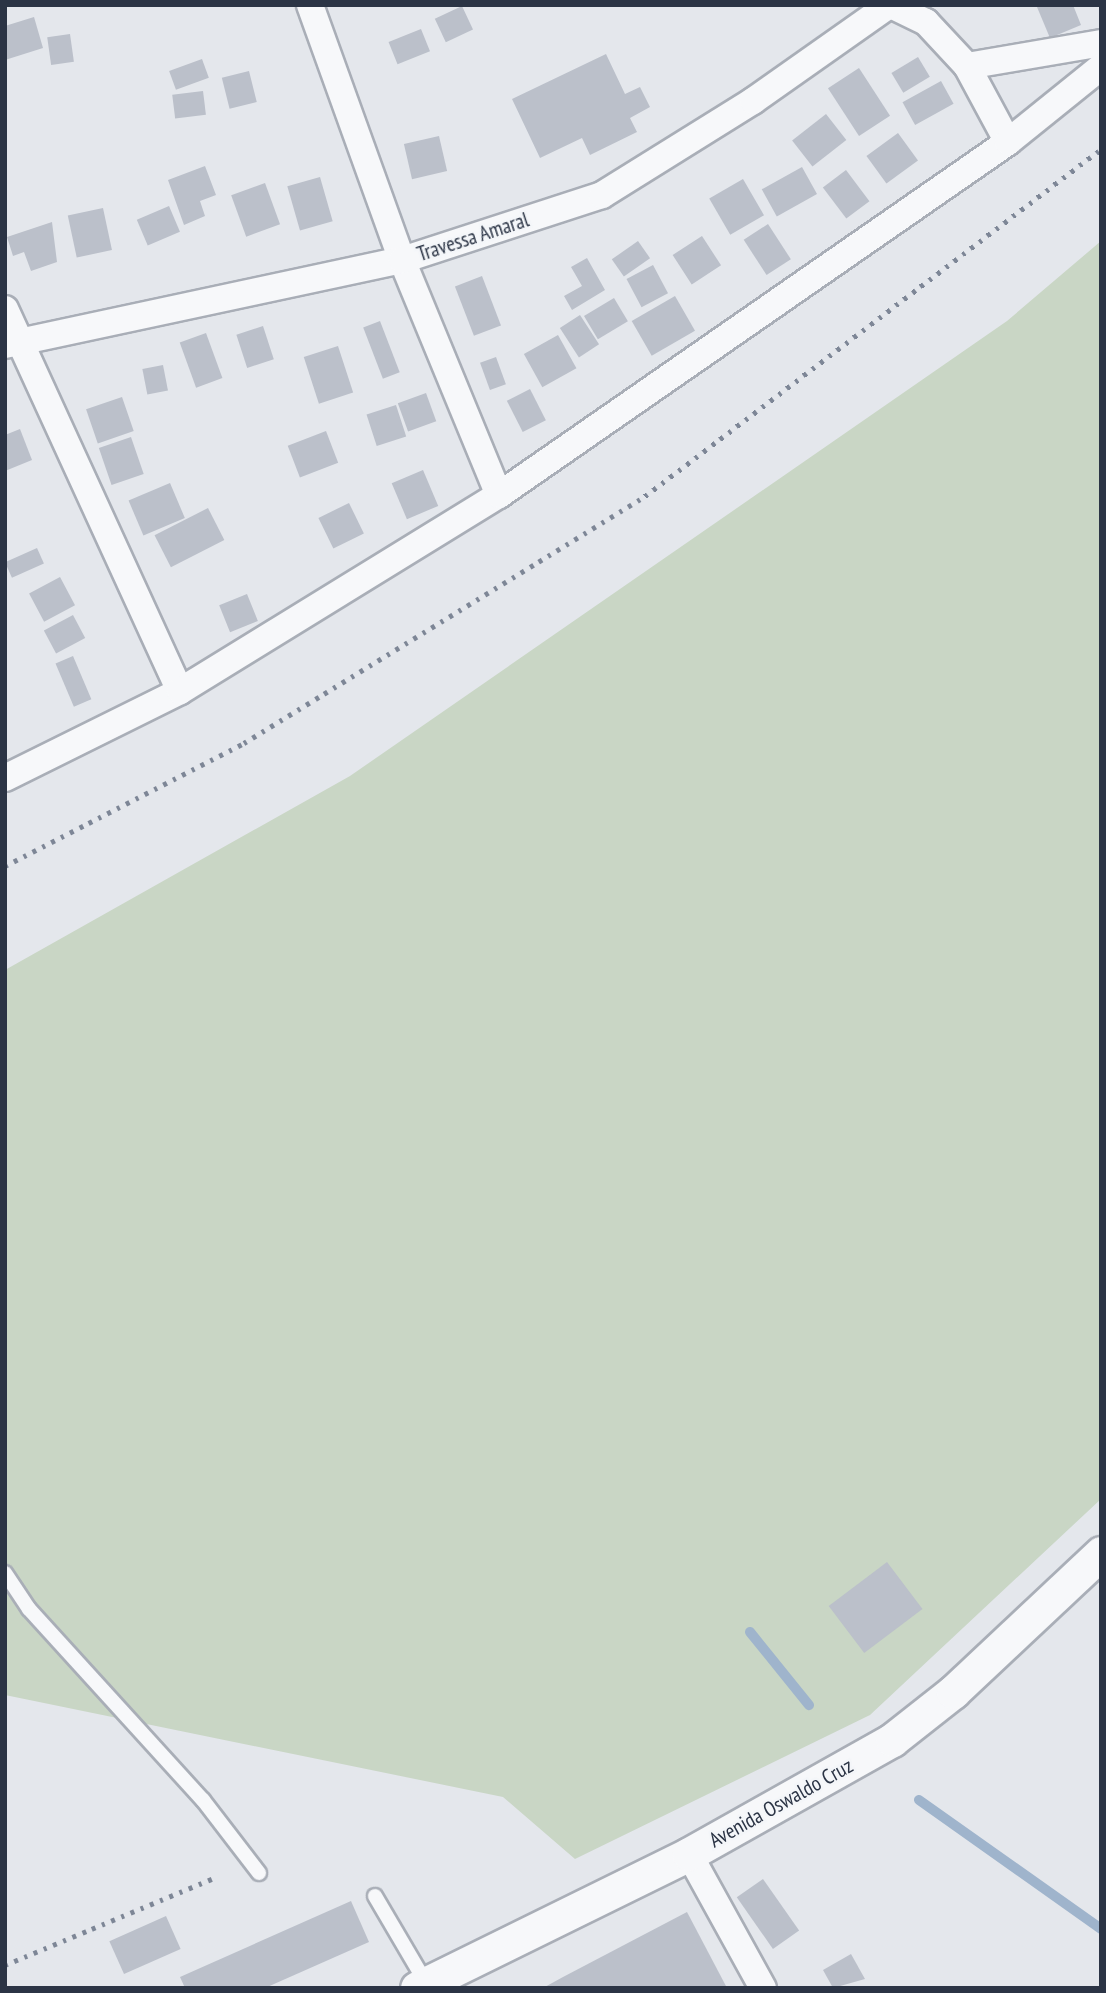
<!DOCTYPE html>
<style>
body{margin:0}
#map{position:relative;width:1106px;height:1993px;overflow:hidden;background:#e4e7ec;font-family:"PT Sans Narrow",sans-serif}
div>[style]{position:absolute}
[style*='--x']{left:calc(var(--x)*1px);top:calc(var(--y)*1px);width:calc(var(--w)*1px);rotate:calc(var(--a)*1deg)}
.green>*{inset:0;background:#c9d6c5}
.stream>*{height:10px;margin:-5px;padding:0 5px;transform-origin:5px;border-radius:5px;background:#9fb4cc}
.building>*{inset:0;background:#bbc0ca;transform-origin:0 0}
.roads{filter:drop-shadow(2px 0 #a9aeb7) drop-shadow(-2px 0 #a9aeb7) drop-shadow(0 2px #a9aeb7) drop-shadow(0 -2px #a9aeb7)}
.service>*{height:14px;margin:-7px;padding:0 7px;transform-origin:7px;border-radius:7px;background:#f7f8fa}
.minor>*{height:26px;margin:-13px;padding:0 13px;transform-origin:13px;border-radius:13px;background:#f7f8fa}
.tertiary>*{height:33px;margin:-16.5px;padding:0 16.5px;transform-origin:16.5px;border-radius:16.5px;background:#f7f8fa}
.rail>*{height:5px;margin-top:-2.5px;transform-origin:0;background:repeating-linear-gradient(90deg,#7d8696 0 3.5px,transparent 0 10.5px)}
span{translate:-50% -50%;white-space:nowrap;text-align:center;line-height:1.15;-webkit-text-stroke:5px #f4f6f9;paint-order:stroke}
.street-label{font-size:21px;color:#2b3445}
.frame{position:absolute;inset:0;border:7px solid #2b3445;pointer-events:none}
</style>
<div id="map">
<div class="green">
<div style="clip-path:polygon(1101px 241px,1101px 1499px,870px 1715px,575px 1859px,503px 1797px,5px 1695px,5px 970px,350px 776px,1007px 321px)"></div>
</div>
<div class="stream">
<div style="--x:750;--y:1632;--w:94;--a:51.1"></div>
<div style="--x:919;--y:1800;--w:223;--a:35.3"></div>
</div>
<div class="building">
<div style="clip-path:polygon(1073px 5px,1081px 25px,1050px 38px,1037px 7px)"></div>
<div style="left:462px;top:6px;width:26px;height:30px;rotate:65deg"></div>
<div style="clip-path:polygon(34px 17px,43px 48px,5px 60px,5px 26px)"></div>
<div style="left:421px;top:29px;width:24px;height:35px;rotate:68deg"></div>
<div style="left:70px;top:34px;width:28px;height:23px;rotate:82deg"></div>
<div style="clip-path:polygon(606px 54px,625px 94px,640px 87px,650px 107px,630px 118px,637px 132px,590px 155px,582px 138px,540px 158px,512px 99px)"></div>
<div style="left:918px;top:57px;width:23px;height:31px;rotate:59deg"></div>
<div style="left:202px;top:59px;width:20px;height:35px;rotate:70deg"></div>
<div style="left:859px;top:68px;width:57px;height:37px;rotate:57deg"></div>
<div style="left:249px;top:71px;width:32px;height:28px;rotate:76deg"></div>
<div style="left:941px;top:81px;width:26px;height:44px;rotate:61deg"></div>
<div style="left:203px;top:91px;width:24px;height:31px;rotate:83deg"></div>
<div style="left:826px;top:114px;width:33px;height:43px;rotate:52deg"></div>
<div style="left:898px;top:133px;width:34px;height:39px;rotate:54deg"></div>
<div style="left:439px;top:136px;width:36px;height:36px;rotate:77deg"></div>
<div style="clip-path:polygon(205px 166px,216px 195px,200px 201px,205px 216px,184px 225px,168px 180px)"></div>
<div style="left:802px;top:167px;width:31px;height:46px;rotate:61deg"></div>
<div style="left:846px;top:170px;width:39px;height:29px;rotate:53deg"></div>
<div style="left:320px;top:177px;width:46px;height:34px;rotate:74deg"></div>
<div style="left:743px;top:179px;width:42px;height:39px;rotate:60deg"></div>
<div style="left:265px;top:183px;width:44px;height:36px;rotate:70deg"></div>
<div style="left:169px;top:206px;width:28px;height:35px;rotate:67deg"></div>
<div style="left:103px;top:208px;width:43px;height:36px;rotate:78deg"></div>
<div style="clip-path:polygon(52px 222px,57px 262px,31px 271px,24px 252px,13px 256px,7px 237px)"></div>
<div style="left:768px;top:224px;width:42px;height:29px;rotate:57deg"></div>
<div style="left:702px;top:236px;width:35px;height:35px;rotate:57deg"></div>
<div style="left:638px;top:241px;width:21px;height:32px;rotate:55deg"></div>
<div style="clip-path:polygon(587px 258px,605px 290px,572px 310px,564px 296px,582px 286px,571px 267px)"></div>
<div style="left:653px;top:265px;width:32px;height:30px;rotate:62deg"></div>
<div style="left:482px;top:276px;width:53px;height:29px;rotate:69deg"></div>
<div style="left:675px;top:296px;width:40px;height:50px;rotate:60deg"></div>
<div style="left:614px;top:298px;width:27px;height:35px;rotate:59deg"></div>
<div style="left:580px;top:315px;width:35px;height:24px;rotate:57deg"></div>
<div style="left:380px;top:321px;width:55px;height:18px;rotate:69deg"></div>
<div style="left:263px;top:326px;width:35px;height:28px;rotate:72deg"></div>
<div style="left:206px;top:333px;width:48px;height:28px;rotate:70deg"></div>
<div style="left:558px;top:335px;width:38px;height:39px;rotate:61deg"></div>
<div style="left:338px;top:346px;width:49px;height:36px;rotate:72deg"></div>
<div style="left:496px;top:357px;width:29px;height:17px;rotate:70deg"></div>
<div style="left:163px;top:365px;width:26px;height:21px;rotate:79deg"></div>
<div style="left:530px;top:389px;width:35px;height:26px;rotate:63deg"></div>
<div style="left:426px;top:393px;width:30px;height:30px;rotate:70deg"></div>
<div style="left:122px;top:397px;width:36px;height:38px;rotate:71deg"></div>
<div style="left:396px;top:405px;width:33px;height:31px;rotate:72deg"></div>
<div style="clip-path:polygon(20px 429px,32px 460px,5px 471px,5px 435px)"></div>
<div style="left:326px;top:431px;width:34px;height:41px;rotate:69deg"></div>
<div style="left:131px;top:437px;width:39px;height:34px;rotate:71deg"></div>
<div style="left:423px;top:470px;width:39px;height:34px;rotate:67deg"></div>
<div style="left:170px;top:483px;width:38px;height:45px;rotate:67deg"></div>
<div style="left:349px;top:503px;width:34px;height:34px;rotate:64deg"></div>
<div style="left:208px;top:508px;width:36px;height:60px;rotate:63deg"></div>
<div style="left:37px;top:548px;width:17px;height:35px;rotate:66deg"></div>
<div style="left:60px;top:577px;width:32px;height:35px;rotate:62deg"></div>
<div style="left:247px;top:594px;width:29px;height:30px;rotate:68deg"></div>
<div style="left:73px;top:615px;width:26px;height:33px;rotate:62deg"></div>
<div style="left:73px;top:656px;width:47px;height:19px;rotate:67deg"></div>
<div style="left:887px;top:1562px;width:59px;height:73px;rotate:53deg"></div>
<div style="left:763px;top:1879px;width:63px;height:32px;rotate:55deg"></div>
<div style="clip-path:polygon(351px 1901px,369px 1942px,265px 1988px,185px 1988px,180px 1977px)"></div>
<div style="clip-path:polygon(687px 1912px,727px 1988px,543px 1988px,563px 1977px)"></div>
<div style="left:166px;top:1916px;width:36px;height:62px;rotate:66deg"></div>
<div style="clip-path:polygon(851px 1954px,865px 1979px,833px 1988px,823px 1970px)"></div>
</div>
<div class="roads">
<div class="service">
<div style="--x:5;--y:1573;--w:43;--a:56.3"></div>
<div style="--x:29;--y:1609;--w:258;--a:47.7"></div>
<div style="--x:203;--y:1800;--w:92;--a:52.5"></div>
<div style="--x:375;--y:1896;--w:101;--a:59.6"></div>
</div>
<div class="minor">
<div style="--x:310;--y:5;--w:271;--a:70.2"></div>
<div style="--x:402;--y:260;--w:254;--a:67.6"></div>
<div style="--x:891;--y:5;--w:39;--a:26"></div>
<div style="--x:926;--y:22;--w:60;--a:47"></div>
<div style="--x:967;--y:66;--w:86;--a:61.7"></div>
<div style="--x:967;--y:66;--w:136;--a:-9.7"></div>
<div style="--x:5;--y:309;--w:420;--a:65.4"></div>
<div style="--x:5;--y:345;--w:406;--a:-12.1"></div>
<div style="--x:402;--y:260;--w:210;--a:-18"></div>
<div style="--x:602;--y:195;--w:178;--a:-31.9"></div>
<div style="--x:753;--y:101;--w:166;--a:-35.2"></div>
<div style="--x:5;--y:778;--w:195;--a:-26.4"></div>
<div style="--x:180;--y:691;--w:374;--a:-31.6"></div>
<div style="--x:499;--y:495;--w:619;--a:-34.74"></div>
<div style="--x:1008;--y:142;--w:119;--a:-38.9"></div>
<div style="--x:689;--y:1854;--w:153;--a:61.1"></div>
</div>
<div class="tertiary">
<div style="--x:417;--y:1988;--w:303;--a:-26.2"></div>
<div style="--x:689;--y:1854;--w:233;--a:-29.3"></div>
<div style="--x:892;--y:1740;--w:78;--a:-38.2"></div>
<div style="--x:953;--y:1692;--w:203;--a:-43.2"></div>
</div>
</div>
<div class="rail">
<div style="--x:5;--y:866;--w:269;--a:-27.2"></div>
<div style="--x:244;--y:743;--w:471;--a:-31.6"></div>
<div style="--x:645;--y:496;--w:573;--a:-37.27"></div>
<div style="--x:5;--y:1965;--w:226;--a:-22.6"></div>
</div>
<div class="street-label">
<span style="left:473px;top:237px;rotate:-18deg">Travessa Amaral</span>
<span style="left:781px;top:1803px;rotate:-29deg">Avenida Oswaldo Cruz</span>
</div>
<div class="frame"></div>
</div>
